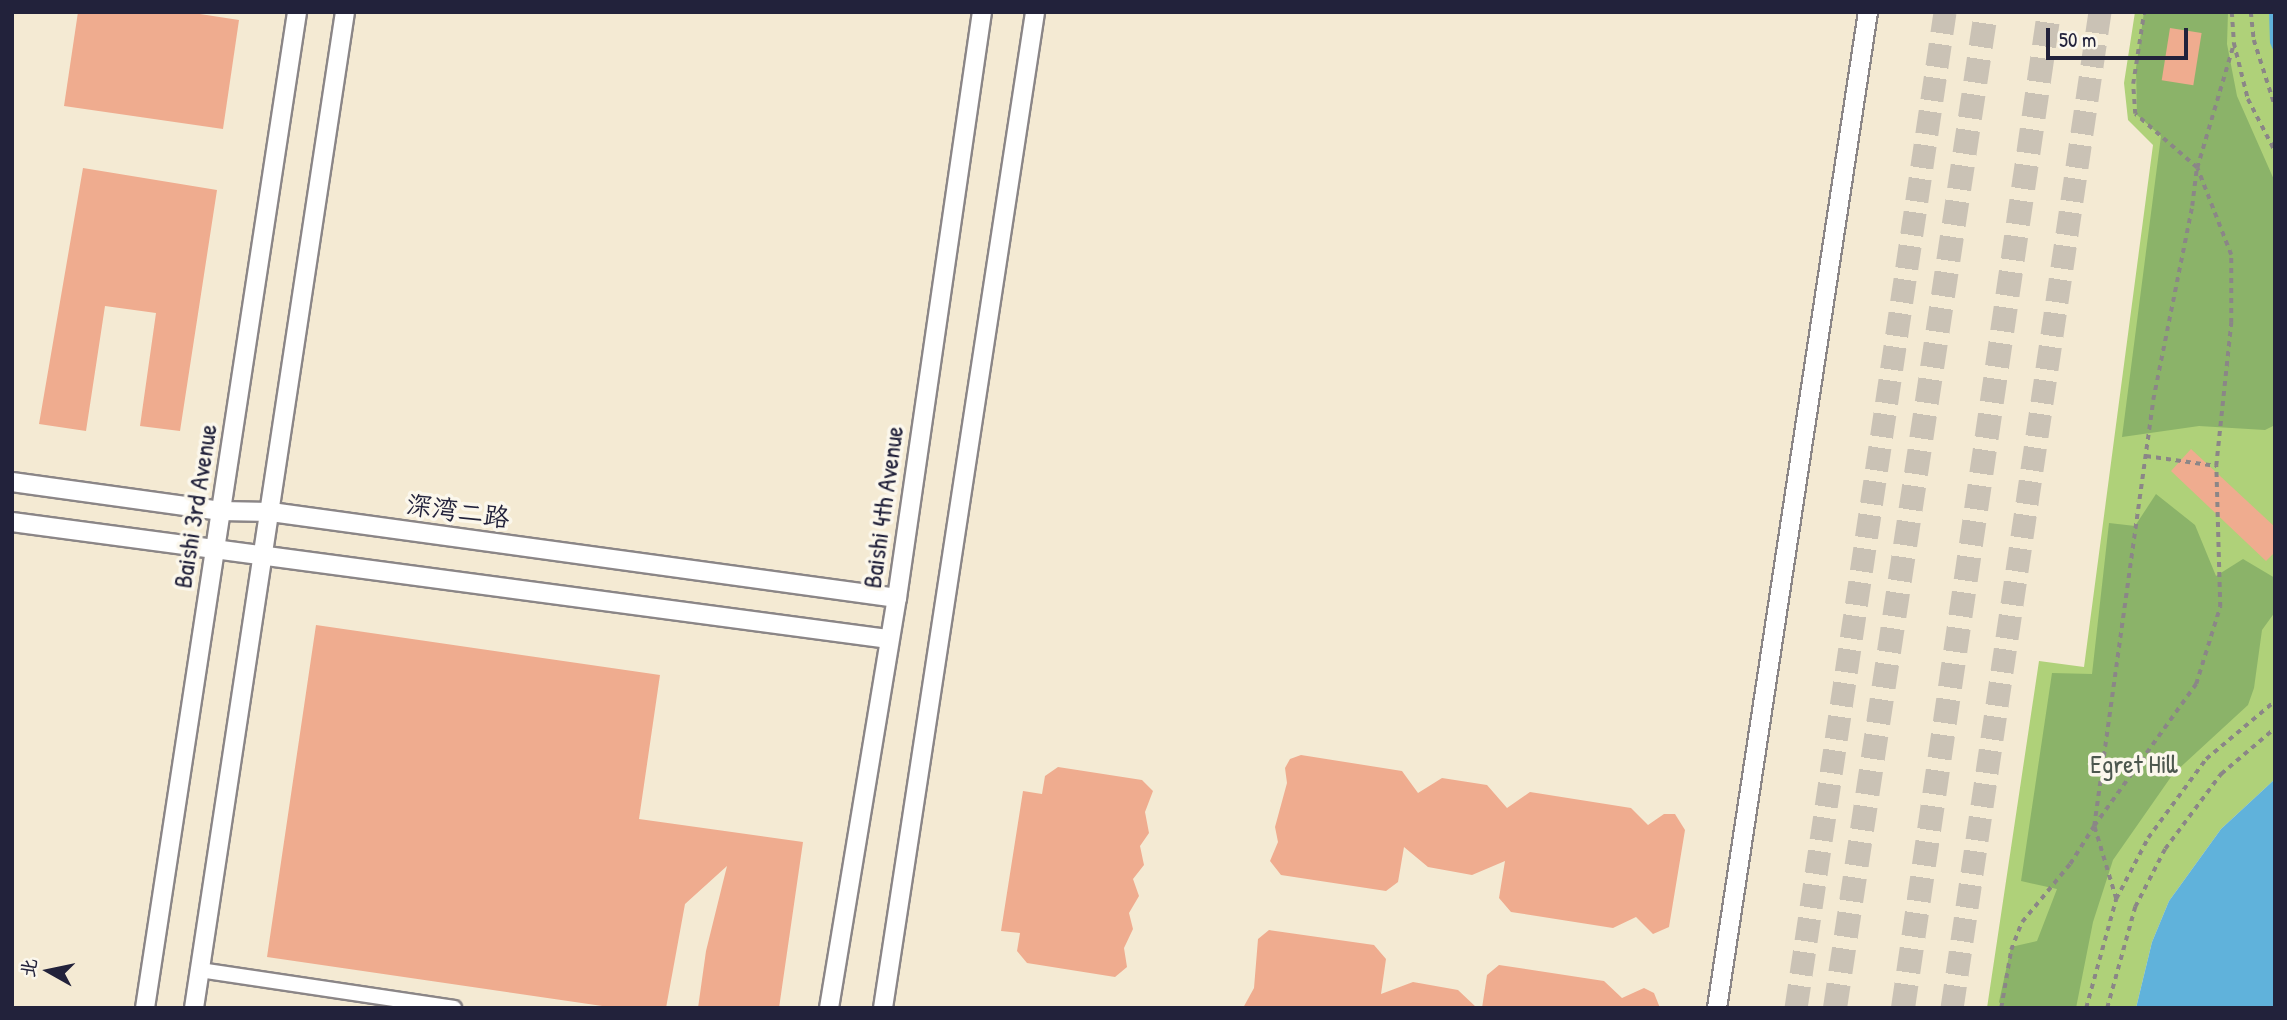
<!DOCTYPE html>
<meta charset="utf-8">
<style>
body{margin:0}
#map{position:relative;width:2287px;height:1020px;overflow:hidden;background:#f4ead3;font-family:"Patrick Hand","LXGW WenKai TC",sans-serif}
div>[style]{position:absolute}
[style*='--x']{left:calc(var(--x)*1px);top:calc(var(--y)*1px);width:calc(var(--w)*1px);rotate:calc(var(--a)*1deg)}
.green>*{inset:0;background:#afd179}
.forest>*{inset:0;background:#8bb369}
.water>*{inset:0;background:#60b2db}
.building>*{inset:0;background:#efac8f;transform-origin:0 0}
.primary-tunnel>*{height:23px;margin-top:-11.5px;transform-origin:0;background:repeating-linear-gradient(90deg,#cac2b5 0 23px,transparent 0 34px)}
.trunk-tunnel>*{height:24px;margin-top:-12px;transform-origin:0;background:repeating-linear-gradient(90deg,#cac2b5 0 24px,transparent 0 36px)}
.path>*{height:3.5px;margin-top:-1.75px;transform-origin:0;background:repeating-linear-gradient(90deg,#8b8687 0 5px,transparent 0 10px)}
.roads{filter:drop-shadow(2px 0 #8b8687) drop-shadow(-2px 0 #8b8687) drop-shadow(0 2px #8b8687) drop-shadow(0 -2px #8b8687)}
.minor>*{height:14px;margin:-7px;padding:0 7px;transform-origin:7px;border-radius:7px;background:#fff}
.tertiary>*{height:18px;margin:-9px;padding:0 9px;transform-origin:9px;border-radius:9px;background:#fff}
span{translate:-50% -50%;white-space:nowrap;text-align:center;line-height:1.15;-webkit-text-stroke:7px #fbf7ec;paint-order:stroke}
.street-label{font-size:26px;color:#22223b}
.park-label{font-size:26px;color:#4c574e}
.frame{position:absolute;inset:0;border:14px solid #22223b;pointer-events:none}
.north{position:absolute;left:14px;top:936px;width:70px;height:70px;-webkit-text-stroke:5px #fbf7ec;paint-order:stroke;rotate:279deg;font-size:19px;font-weight:700;line-height:28px;text-align:center;color:#22223b}
.north::after{content:'';display:block;margin:auto;width:24px;height:32px;background:#22223b;clip-path:polygon(50% 0,100% 100%,50% 72%,0 100%)}
.scale{position:absolute;left:2046px;top:28px;width:142px;height:32px;box-sizing:border-box;border:4px solid #22223b;border-top:0;padding-left:9px;font-size:21px;line-height:24px;white-space:nowrap;color:#22223b;-webkit-text-stroke:5px #fbf7ec;paint-order:stroke}
</style>
<div id="map">
<div class="green">
<div style="clip-path:polygon(2135px 12px,2269px 12px,2275px 54px,2275px 779px,2221px 829px,2169px 901px,2152px 942px,2136px 1008px,1987px 1008px,2039px 661px,2084px 667px,2153px 145px,2128px 120px,2124px 83px)"></div>
</div>
<div class="forest">
<div style="clip-path:polygon(2144px 12px,2228px 12px,2227px 44px,2237px 96px,2275px 182px,2275px 425px,2265px 430px,2199px 426px,2122px 437px,2161px 136px,2137px 115px,2136px 68px)"></div>
<div style="clip-path:polygon(2156px 494px,2195px 525px,2216px 576px,2243px 559px,2275px 578px,2275px 612px,2262px 630px,2254px 688px,2248px 705px,2173px 774px,2113px 860px,2093px 922px,2076px 1008px,2003px 1008px,1999px 1002px,2011px 947px,2037px 941px,2057px 889px,2021px 881px,2052px 673px,2092px 674px,2109px 523px,2135px 526px)"></div>
</div>
<div class="water">
<div style="clip-path:polygon(2269px 12px,2275px 12px,2275px 54px,2270px 43px)"></div>
<div style="clip-path:polygon(2275px 779px,2275px 1008px,2136px 1008px,2152px 942px,2169px 901px,2221px 829px)"></div>
</div>
<div class="building">
<div style="clip-path:polygon(78px 12px,187px 12px,239px 20px,223px 129px,64px 106px)"></div>
<div style="left:2170px;top:28px;width:32px;height:53px;rotate:9deg"></div>
<div style="clip-path:polygon(83px 168px,217px 190px,180px 431px,140px 426px,156px 313px,105px 306px,86px 431px,39px 424px)"></div>
<div style="clip-path:polygon(2191px 449px,2275px 527px,2275px 552px,2266px 561px,2171px 471px)"></div>
<div style="clip-path:polygon(316px 625px,660px 675px,639px 819px,803px 842px,779px 1008px,698px 1008px,706px 951px,727px 866px,685px 904px,666px 1008px,616px 1008px,267px 957px)"></div>
<div style="clip-path:polygon(1301px 755px,1402px 771px,1418px 793px,1442px 778px,1487px 785px,1507px 808px,1530px 792px,1631px 808px,1648px 825px,1664px 814px,1675px 814px,1685px 830px,1669px 927px,1653px 934px,1636px 917px,1613px 928px,1511px 912px,1499px 898px,1505px 861px,1472px 875px,1428px 867px,1404px 847px,1398px 882px,1386px 891px,1281px 875px,1270px 861px,1278px 842px,1275px 827px,1287px 783px,1285px 768px,1290px 759px)"></div>
<div style="clip-path:polygon(1058px 767px,1142px 780px,1153px 791px,1145px 812px,1149px 833px,1140px 846px,1144px 865px,1133px 879px,1139px 896px,1129px 913px,1133px 929px,1124px 948px,1127px 967px,1115px 977px,1027px 963px,1017px 951px,1020px 933px,1001px 931px,1023px 791px,1042px 794px,1045px 776px)"></div>
<div style="clip-path:polygon(1269px 930px,1374px 945px,1386px 959px,1381px 994px,1413px 982px,1458px 990px,1477px 1008px,1243px 1008px,1254px 988px,1258px 939px)"></div>
<div style="clip-path:polygon(1499px 965px,1604px 981px,1622px 998px,1644px 988px,1654px 993px,1660px 1008px,1482px 1008px,1487px 975px)"></div>
</div>
<div class="primary-tunnel">
<div style="--x:1796;--y:1008;--w:1007;--a:-81.49"></div>
<div style="--x:1952;--y:1008;--w:1007;--a:-81.55"></div>
</div>
<div class="trunk-tunnel">
<div style="--x:1835;--y:1008;--w:1007;--a:-81.38"></div>
<div style="--x:1903;--y:1008;--w:1007;--a:-81.66"></div>
</div>
<div class="path">
<div style="--x:2232;--y:12;--w:31;--a:86"></div>
<div style="--x:2234;--y:43;--w:58;--a:76"></div>
<div style="--x:2248;--y:99;--w:59;--a:62.6"></div>
<div style="--x:2251;--y:12;--w:28;--a:84"></div>
<div style="--x:2254;--y:40;--w:69;--a:72.3"></div>
<div style="--x:2146;--y:456;--w:71;--a:8.1"></div>
<div style="--x:2116;--y:899;--w:76;--a:-106.8"></div>
<div style="--x:2094;--y:826;--w:175;--a:-54.3"></div>
<div style="--x:2196;--y:684;--w:81;--a:-72.7"></div>
<div style="--x:2220;--y:607;--w:141;--a:-91.6"></div>
<div style="--x:2216;--y:466;--w:144;--a:-84"></div>
<div style="--x:2231;--y:323;--w:68;--a:-90"></div>
<div style="--x:2231;--y:255;--w:93;--a:-111.3"></div>
<div style="--x:2197;--y:168;--w:130;--a:-73.5"></div>
<div style="--x:2001;--y:1008;--w:59;--a:-80.2"></div>
<div style="--x:2011;--y:950;--w:30;--a:-69"></div>
<div style="--x:2022;--y:922;--w:75;--a:-50.4"></div>
<div style="--x:2070;--y:864;--w:45;--a:-57.7"></div>
<div style="--x:2094;--y:826;--w:430;--a:-82.1"></div>
<div style="--x:2153;--y:400;--w:198;--a:-78.6"></div>
<div style="--x:2192;--y:206;--w:38;--a:-83"></div>
<div style="--x:2197;--y:168;--w:82;--a:-138.9"></div>
<div style="--x:2135;--y:114;--w:30;--a:-94"></div>
<div style="--x:2133;--y:84;--w:73;--a:-81.3"></div>
<div style="--x:2086;--y:1008;--w:113;--a:-74.6"></div>
<div style="--x:2116;--y:899;--w:69;--a:-62.3"></div>
<div style="--x:2148;--y:838;--w:98;--a:-53.7"></div>
<div style="--x:2206;--y:759;--w:90;--a:-40"></div>
<div style="--x:2107;--y:1008;--w:105;--a:-74.5"></div>
<div style="--x:2135;--y:907;--w:65;--a:-62.7"></div>
<div style="--x:2165;--y:849;--w:94;--a:-53.3"></div>
<div style="--x:2221;--y:774;--w:71;--a:-40.4"></div>
</div>
<div class="roads">
<div class="minor">
<div style="--x:200;--y:970;--w:257;--a:8.5"></div>
</div>
<div class="tertiary">
<div style="--x:12;--y:482;--w:211;--a:7.9"></div>
<div style="--x:221;--y:511;--w:50;--a:1.1"></div>
<div style="--x:271;--y:512;--w:632;--a:7.82"></div>
<div style="--x:12;--y:522;--w:885;--a:7.6"></div>
<div style="--x:145;--y:1008;--w:1008;--a:-81.32"></div>
<div style="--x:194;--y:1008;--w:1007;--a:-81.38"></div>
<div style="--x:829;--y:1008;--w:416;--a:-80.6"></div>
<div style="--x:897;--y:598;--w:592;--a:-81.75"></div>
<div style="--x:883;--y:1008;--w:1008;--a:-81.32"></div>
<div style="--x:1717;--y:1008;--w:1007;--a:-81.38"></div>
</div>
</div>
<div class="street-label">
<span style="left:195px;top:506px;rotate:-81deg">Baishi 3rd Avenue</span>
<span style="left:883px;top:507px;rotate:-82deg">Baishi 4th Avenue</span>
<span style="left:458px;top:511px;rotate:8deg">深湾二路</span>
</div>
<div class="park-label">
<span style="left:2134px;top:764px">Egret Hill</span>
</div>
<div class="frame"></div>
<div class="north">北</div>
<div class="scale">50 m</div>
</div>
